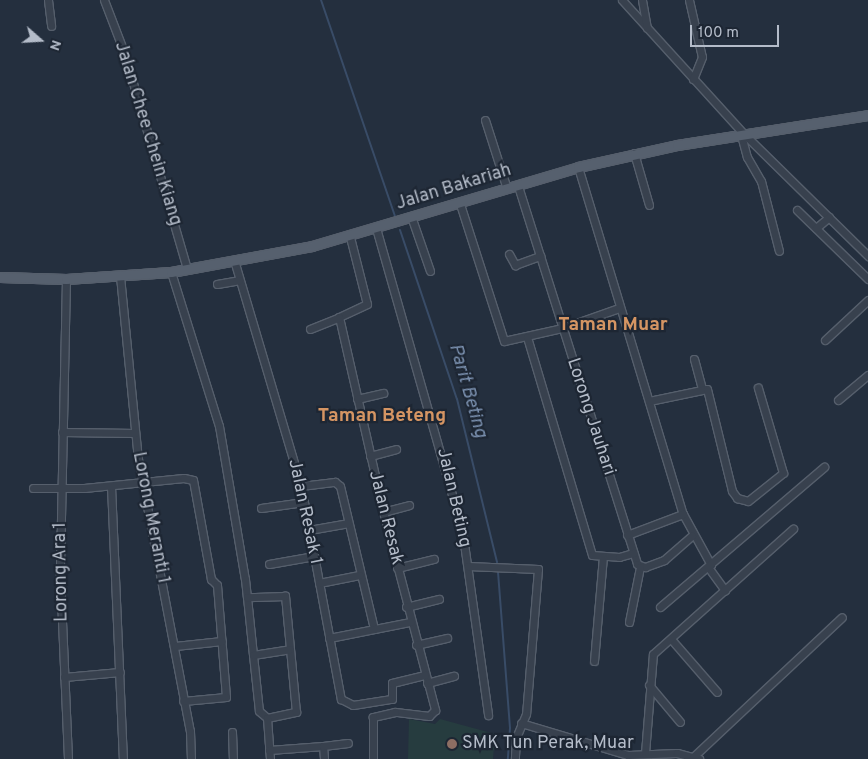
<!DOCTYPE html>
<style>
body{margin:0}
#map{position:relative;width:868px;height:759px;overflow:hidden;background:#242f3e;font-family:Overpass,sans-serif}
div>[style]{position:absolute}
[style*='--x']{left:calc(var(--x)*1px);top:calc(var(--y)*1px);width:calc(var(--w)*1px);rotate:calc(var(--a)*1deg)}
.green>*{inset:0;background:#263c3f}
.stream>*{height:2px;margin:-1px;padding:0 1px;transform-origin:1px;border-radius:1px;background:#394c67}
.roads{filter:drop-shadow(1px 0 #565f6c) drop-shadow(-1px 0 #565f6c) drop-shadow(0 1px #565f6c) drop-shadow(0 -1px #565f6c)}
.minor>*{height:7px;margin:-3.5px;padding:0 3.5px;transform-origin:3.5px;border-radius:3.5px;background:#38414e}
.major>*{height:9px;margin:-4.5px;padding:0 4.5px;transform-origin:4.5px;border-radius:4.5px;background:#56606e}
.dots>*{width:14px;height:14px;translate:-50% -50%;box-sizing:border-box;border:2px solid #1d2633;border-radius:50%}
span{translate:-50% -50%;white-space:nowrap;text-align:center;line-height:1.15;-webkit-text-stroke:4.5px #1d2633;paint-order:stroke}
.street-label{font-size:18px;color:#b4bcc9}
.poi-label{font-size:18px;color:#b4bcc9}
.left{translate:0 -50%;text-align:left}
.neighbourhood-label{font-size:19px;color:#d59563;font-weight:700}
.water-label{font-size:19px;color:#7c92b1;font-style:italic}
.north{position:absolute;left:15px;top:15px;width:50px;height:50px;-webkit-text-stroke:4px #1d2633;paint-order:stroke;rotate:109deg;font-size:14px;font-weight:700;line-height:20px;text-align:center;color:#b4bcc9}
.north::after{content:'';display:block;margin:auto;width:18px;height:22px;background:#b4bcc9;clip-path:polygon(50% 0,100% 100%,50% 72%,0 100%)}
.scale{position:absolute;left:690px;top:25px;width:89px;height:22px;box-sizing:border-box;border:2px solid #b4bcc9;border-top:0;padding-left:6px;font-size:15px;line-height:18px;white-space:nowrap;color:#b4bcc9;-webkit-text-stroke:4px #1d2633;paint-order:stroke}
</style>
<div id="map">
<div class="green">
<div style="clip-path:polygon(409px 719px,435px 724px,440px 719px,495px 734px,493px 759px,408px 759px)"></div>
</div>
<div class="stream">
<div style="--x:321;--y:0;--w:228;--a:71.1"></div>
<div style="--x:400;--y:230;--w:178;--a:71.4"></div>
<div style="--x:457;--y:399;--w:168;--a:76.2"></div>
<div style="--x:498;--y:572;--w:156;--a:85.6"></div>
<div style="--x:510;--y:728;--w:31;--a:94"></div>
</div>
<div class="roads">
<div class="minor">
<div style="--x:48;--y:0;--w:26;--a:83"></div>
<div style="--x:104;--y:0;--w:56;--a:69"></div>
<div style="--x:124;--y:52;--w:226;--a:73.8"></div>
<div style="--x:622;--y:0;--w:183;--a:47.7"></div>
<div style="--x:745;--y:135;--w:173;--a:44.5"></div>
<div style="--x:642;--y:0;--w:28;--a:80"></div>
<div style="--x:689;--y:0;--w:58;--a:77.2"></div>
<div style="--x:702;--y:57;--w:24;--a:112"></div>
<div style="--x:485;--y:120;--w:72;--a:72.3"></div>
<div style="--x:741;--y:135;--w:23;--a:75"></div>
<div style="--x:747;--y:157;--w:28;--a:60"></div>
<div style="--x:761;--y:181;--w:72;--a:75.6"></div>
<div style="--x:634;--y:153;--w:54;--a:73.9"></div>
<div style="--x:578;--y:167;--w:363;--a:73.2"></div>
<div style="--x:683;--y:514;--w:58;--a:61.2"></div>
<div style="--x:518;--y:186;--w:396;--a:72.5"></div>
<div style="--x:637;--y:564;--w:9;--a:21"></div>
<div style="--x:645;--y:567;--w:20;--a:-20"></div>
<div style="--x:664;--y:560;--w:37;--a:-41"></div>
<div style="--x:460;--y:204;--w:144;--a:72.2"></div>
<div style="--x:504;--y:341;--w:59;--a:-12.6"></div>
<div style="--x:562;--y:328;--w:60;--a:-19.3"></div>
<div style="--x:797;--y:210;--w:99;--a:44.2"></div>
<div style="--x:412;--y:219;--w:55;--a:70.9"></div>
<div style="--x:376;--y:228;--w:313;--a:74.1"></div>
<div style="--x:462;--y:529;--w:188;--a:82"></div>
<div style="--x:816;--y:228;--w:17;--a:-40"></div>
<div style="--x:350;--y:237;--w:69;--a:75.8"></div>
<div style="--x:367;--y:304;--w:31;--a:155"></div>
<div style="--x:339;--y:317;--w:203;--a:77.2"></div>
<div style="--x:384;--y:515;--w:202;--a:75.3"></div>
<div style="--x:435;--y:710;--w:8;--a:135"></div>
<div style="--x:429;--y:716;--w:34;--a:-173"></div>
<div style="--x:395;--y:712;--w:23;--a:167"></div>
<div style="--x:373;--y:717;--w:42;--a:90"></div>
<div style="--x:509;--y:254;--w:13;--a:61"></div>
<div style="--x:515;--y:265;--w:27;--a:-20"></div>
<div style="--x:234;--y:260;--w:236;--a:73.5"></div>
<div style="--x:301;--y:486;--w:217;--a:79.4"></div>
<div style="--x:341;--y:699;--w:13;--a:27"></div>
<div style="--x:353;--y:705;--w:39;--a:-9"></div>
<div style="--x:392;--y:699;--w:16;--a:-90"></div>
<div style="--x:392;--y:683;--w:34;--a:-14"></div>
<div style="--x:171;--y:272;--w:161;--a:72.7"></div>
<div style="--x:219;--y:426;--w:155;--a:80.4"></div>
<div style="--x:245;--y:579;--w:18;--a:84"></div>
<div style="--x:247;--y:597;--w:58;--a:84.1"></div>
<div style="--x:253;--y:655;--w:56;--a:83.9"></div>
<div style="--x:259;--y:711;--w:11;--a:41"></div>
<div style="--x:267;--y:718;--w:30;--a:-12"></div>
<div style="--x:296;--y:712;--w:117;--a:-95.4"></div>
<div style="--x:285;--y:596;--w:38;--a:178"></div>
<div style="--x:120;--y:276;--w:184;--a:84.4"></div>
<div style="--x:138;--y:459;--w:277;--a:79.2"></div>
<div style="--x:190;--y:731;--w:28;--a:88"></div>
<div style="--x:66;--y:279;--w:296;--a:91.2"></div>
<div style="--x:60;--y:575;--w:184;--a:87.5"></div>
<div style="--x:217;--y:284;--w:22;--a:-10"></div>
<div style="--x:310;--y:329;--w:31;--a:-22"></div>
<div style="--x:527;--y:337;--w:227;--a:73.4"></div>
<div style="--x:592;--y:555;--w:27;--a:4"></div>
<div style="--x:619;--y:557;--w:15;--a:-16"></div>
<div style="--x:825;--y:340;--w:59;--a:-42.9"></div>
<div style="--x:694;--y:359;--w:31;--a:75"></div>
<div style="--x:357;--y:399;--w:27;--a:-13"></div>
<div style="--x:838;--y:400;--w:39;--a:-40"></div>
<div style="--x:649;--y:401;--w:59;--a:-11.7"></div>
<div style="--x:707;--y:389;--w:105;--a:76.2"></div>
<div style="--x:732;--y:491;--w:9;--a:54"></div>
<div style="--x:737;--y:498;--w:11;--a:15"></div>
<div style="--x:748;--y:501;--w:45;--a:-38.7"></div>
<div style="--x:783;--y:473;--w:89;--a:-106.4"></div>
<div style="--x:62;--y:432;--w:73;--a:0.8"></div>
<div style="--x:370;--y:456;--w:27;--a:-15"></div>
<div style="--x:111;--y:486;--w:273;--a:87.5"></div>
<div style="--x:301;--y:486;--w:34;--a:-7"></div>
<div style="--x:335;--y:482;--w:6;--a:39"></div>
<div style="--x:340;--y:486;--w:147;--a:76.6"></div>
<div style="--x:33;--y:488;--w:51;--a:0"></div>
<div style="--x:84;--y:488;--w:100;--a:-5.7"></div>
<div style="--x:184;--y:478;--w:9;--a:13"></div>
<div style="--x:193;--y:480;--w:101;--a:79.7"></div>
<div style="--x:211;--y:579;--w:8;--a:45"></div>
<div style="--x:217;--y:585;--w:112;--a:85.4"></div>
<div style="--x:226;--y:697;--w:43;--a:174.7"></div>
<div style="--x:261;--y:508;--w:43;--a:-7.9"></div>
<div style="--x:383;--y:512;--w:27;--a:-15"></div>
<div style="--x:309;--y:530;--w:39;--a:-10"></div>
<div style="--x:627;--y:535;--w:60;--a:-20.6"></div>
<div style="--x:269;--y:564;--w:46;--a:-10.1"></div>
<div style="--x:468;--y:566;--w:70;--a:2.5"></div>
<div style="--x:538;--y:569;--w:145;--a:94.7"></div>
<div style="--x:526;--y:714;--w:25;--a:113"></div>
<div style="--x:516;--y:737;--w:22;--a:93"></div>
<div style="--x:708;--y:567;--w:29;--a:54"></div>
<div style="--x:397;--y:568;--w:38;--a:-14"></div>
<div style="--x:319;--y:583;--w:41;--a:-11.3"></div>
<div style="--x:406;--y:607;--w:34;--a:-14"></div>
<div style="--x:660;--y:607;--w:216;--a:-40.5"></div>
<div style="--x:629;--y:622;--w:56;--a:-78.7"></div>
<div style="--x:329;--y:638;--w:83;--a:-11.2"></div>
<div style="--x:671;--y:639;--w:70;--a:49"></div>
<div style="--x:416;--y:645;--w:32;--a:-13"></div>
<div style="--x:175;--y:646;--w:47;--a:-6.1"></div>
<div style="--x:253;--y:655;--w:37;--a:-9"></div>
<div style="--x:594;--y:661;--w:104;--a:-85.1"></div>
<div style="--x:64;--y:677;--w:56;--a:-5.1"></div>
<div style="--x:427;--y:683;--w:28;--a:-15"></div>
<div style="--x:649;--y:685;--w:48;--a:50"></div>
<div style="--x:267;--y:718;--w:41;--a:85.8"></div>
<div style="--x:521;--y:723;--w:112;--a:16.7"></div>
<div style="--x:628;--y:755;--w:49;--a:-2.3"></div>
<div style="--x:677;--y:753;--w:23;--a:15"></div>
<div style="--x:232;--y:732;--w:27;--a:88"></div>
<div style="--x:269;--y:750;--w:54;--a:-4.2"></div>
<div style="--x:645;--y:753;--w:99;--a:-85.4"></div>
<div style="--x:653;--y:654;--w:188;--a:-41.8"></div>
<div style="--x:693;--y:757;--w:204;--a:-43.2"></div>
<div style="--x:324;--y:759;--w:13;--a:-94"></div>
<div style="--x:323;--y:746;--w:25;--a:-7"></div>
</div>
<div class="major">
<div style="--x:0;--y:277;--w:66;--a:1.7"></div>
<div style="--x:66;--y:279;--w:105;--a:-3.8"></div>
<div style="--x:171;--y:272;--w:143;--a:-10.4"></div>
<div style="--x:312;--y:246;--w:277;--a:-16.5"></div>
<div style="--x:578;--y:167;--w:101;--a:-12.5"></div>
<div style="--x:677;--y:145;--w:193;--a:-8.9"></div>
</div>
</div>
<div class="dots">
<div style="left:452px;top:744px;background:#8d6e63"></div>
</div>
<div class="street-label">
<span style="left:147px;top:134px;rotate:73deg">Jalan Chee Chein Kiang</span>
<span style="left:454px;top:188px;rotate:-17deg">Jalan Bakariah</span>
<span style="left:590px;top:417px;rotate:72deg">Lorong Jauhari</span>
<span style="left:453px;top:498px;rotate:77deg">Jalan Beting</span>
<span style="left:304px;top:512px;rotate:78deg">Jalan Resak 1</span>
<span style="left:150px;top:518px;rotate:79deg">Lorong Meranti 1</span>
<span style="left:385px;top:518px;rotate:76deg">Jalan Resak</span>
<span style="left:62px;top:572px;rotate:-91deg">Lorong Ara 1</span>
</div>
<div class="poi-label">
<span class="left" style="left:462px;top:744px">SMK Tun Perak, Muar</span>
</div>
<div class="neighbourhood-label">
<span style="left:613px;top:326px">Taman Muar</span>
<span style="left:382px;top:417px">Taman Beteng</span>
</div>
<div class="water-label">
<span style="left:467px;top:391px;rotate:74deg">Parit Beting</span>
</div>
<div class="north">N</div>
<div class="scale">100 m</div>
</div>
